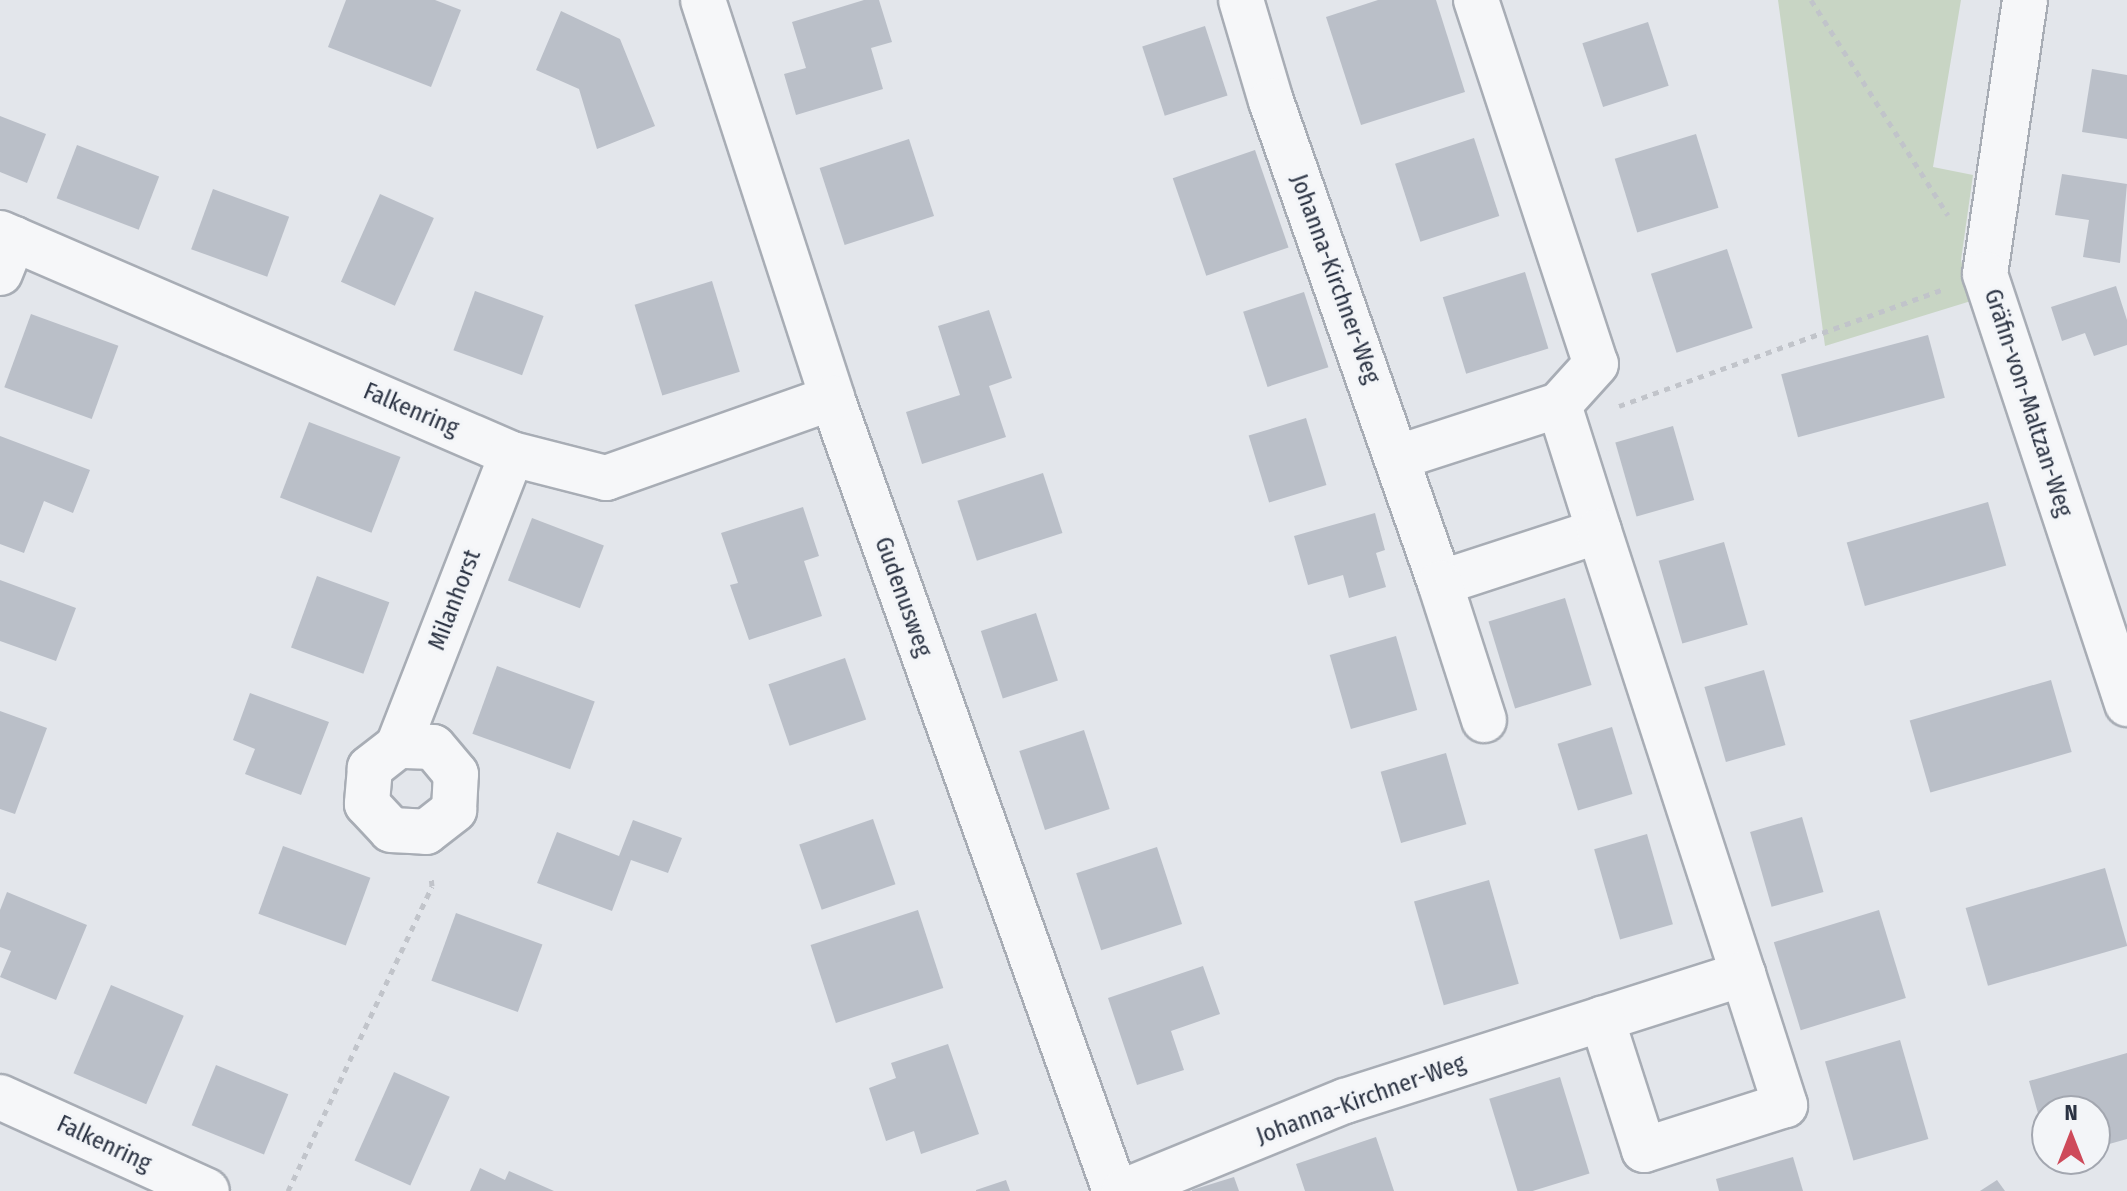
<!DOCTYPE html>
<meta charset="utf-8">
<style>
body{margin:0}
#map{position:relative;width:2127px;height:1191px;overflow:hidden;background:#e3e6eb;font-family:"Fira Sans Condensed",sans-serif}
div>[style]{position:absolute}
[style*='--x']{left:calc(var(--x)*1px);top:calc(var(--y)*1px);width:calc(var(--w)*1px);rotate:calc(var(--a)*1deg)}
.green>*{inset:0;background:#c8d5c4}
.building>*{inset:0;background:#babfc8;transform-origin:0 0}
.path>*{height:5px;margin-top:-2.5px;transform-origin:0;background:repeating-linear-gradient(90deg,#c1c4ca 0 6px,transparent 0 12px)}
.roads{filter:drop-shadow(2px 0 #a8adb5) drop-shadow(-2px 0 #a8adb5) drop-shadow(0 2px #a8adb5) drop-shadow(0 -2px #a8adb5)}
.minor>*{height:44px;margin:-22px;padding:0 22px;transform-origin:22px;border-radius:22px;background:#f6f7f9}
span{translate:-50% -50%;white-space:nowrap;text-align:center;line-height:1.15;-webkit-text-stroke:6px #f3f5f8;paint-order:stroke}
.street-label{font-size:24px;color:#2b3343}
.north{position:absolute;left:2031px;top:1095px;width:80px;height:80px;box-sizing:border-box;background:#f3f5f8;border:2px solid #a3a7b0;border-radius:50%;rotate:0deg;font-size:22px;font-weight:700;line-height:32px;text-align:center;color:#2b3343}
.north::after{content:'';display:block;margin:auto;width:28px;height:36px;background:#ce4a5a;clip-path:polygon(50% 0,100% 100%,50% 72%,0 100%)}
</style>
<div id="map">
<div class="green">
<div style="clip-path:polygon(1778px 0,1961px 0,1933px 167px,1973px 175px,1961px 260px,1971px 301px,1825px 346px)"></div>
</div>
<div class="building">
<div style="clip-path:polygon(346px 0,435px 0,461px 10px,431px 87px,328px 47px)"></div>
<div style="clip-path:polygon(864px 0,879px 0,892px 42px,871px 48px,883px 89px,796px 115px,784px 74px,806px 68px,792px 22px)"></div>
<div style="clip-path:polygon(1378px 0,1436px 0,1465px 92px,1361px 125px,1326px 17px)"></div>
<div style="clip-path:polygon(561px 11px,620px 39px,655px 126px,597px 149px,579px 89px,536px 70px)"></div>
<div style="left:1648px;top:22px;width:67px;height:69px;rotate:72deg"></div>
<div style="left:1205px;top:26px;width:73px;height:66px;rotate:72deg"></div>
<div style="clip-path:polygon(2092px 69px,2127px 75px,2127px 139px,2082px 132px)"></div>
<div style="clip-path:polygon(0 116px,46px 134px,27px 183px,0 172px)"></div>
<div style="left:1696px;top:134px;width:77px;height:85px;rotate:73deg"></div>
<div style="left:1474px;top:138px;width:82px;height:83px;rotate:72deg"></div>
<div style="left:909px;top:139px;width:81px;height:94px;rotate:72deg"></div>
<div style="left:77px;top:145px;width:88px;height:57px;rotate:21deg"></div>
<div style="left:1255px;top:150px;width:103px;height:87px;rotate:71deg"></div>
<div style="clip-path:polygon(2062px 174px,2127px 184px,2120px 263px,2083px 257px,2089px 220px,2055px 215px)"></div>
<div style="left:213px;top:189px;width:81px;height:64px;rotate:20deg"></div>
<div style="left:380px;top:194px;width:59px;height:96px;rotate:24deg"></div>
<div style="left:1727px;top:249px;width:83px;height:80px;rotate:72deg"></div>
<div style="left:1525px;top:272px;width:80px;height:86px;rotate:73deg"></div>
<div style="left:712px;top:281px;width:95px;height:81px;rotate:73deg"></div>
<div style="clip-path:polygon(2116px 286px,2127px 320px,2127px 345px,2094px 356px,2085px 333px,2062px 341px,2051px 307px)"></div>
<div style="left:475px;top:291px;width:73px;height:63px;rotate:20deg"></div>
<div style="left:1304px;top:292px;width:79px;height:64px;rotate:72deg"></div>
<div style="clip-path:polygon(989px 310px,1012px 378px,989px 386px,1006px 437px,922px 464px,906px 412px,960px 395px,938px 326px)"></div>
<div style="left:31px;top:314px;width:93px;height:78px;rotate:20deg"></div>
<div style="left:1928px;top:335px;width:65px;height:152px;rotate:75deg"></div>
<div style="left:1306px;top:418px;width:70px;height:60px;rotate:73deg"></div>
<div style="left:309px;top:422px;width:98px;height:81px;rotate:21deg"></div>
<div style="left:1673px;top:426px;width:77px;height:60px;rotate:74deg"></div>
<div style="clip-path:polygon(0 436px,90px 470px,73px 513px,44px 501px,24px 553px,0 544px)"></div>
<div style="left:1043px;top:473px;width:63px;height:90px;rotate:72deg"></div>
<div style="left:1988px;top:502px;width:66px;height:147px;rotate:74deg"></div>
<div style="clip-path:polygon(803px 507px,819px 556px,804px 561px,822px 616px,749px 640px,730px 585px,738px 583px,721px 533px)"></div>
<div style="clip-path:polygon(1375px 513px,1385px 550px,1376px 553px,1386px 587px,1349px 598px,1343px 575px,1308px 585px,1294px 536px)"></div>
<div style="left:532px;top:518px;width:77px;height:67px;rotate:21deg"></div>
<div style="left:1724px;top:542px;width:86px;height:68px;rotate:74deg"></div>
<div style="left:317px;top:576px;width:77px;height:76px;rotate:20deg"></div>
<div style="clip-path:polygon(0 580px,76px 608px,56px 661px,0 641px)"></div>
<div style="left:1565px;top:598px;width:91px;height:80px;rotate:73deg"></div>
<div style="left:1036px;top:613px;width:71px;height:58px;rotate:72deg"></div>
<div style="left:1396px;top:636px;width:77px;height:69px;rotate:74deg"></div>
<div style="left:845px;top:658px;width:65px;height:81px;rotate:71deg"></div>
<div style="left:497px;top:666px;width:104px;height:72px;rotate:20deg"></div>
<div style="left:1764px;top:670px;width:78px;height:62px;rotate:74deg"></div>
<div style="left:2051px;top:680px;width:75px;height:147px;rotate:74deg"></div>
<div style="clip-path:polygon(250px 693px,329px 722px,301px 795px,245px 774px,255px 749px,233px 740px)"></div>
<div style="clip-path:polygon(0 711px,47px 728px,15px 814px,0 809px)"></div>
<div style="left:1612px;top:727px;width:70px;height:57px;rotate:73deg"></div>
<div style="left:1084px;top:730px;width:83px;height:68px;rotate:72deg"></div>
<div style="left:1446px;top:753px;width:74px;height:68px;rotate:74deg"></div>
<div style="left:1802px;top:817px;width:78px;height:54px;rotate:74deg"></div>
<div style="left:873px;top:819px;width:69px;height:78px;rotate:71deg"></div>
<div style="clip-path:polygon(633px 820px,682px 838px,668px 873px,631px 860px,612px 911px,537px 883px,557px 832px,619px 856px)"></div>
<div style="left:1647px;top:834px;width:94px;height:55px;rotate:74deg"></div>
<div style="left:283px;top:846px;width:93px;height:72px;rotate:20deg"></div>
<div style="left:1157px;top:847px;width:81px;height:85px;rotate:72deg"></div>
<div style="left:2105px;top:868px;width:81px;height:145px;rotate:74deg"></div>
<div style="left:1489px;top:880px;width:108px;height:78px;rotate:74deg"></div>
<div style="clip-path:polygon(7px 892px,87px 925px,56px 1000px,0 977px,11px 951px,0 947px,0 910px)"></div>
<div style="left:918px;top:910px;width:82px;height:113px;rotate:72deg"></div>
<div style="left:1879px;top:910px;width:92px;height:110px;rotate:73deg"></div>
<div style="left:456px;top:913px;width:92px;height:72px;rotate:20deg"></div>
<div style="clip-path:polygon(1203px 966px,1220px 1014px,1171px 1031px,1184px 1070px,1137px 1085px,1108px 998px)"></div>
<div style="left:111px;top:985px;width:79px;height:96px;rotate:23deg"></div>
<div style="left:1900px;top:1040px;width:103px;height:78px;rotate:74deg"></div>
<div style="clip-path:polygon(948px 1044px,979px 1134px,921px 1154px,914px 1131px,886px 1141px,869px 1088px,896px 1078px,891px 1063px)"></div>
<div style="clip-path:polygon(2127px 1053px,2127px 1139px,2095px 1148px,2095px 1111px,2047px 1111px,2046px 1142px,2029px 1081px)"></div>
<div style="left:216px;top:1065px;width:78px;height:65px;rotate:22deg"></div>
<div style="left:394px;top:1072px;width:61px;height:97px;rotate:24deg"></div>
<div style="left:1560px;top:1077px;width:101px;height:74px;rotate:73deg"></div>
<div style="clip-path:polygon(1376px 1137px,1394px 1191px,1305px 1191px,1296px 1164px)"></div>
<div style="clip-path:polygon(1793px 1157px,1803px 1191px,1719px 1191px,1716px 1179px)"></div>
<div style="clip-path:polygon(480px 1168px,505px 1180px,509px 1171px,554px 1191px,470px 1191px)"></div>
<div style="clip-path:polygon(1234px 1177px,1239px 1191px,1192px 1191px,1192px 1190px)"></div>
<div style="clip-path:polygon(1006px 1180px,1010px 1191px,976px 1191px,976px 1190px)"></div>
<div style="clip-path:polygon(1997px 1180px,2005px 1191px,1980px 1191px)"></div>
</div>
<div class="path">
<div style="--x:1811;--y:0;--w:255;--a:57.5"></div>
<div style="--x:1619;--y:406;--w:345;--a:-19.8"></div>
<div style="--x:288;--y:1191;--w:337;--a:-64.7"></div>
<div style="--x:432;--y:886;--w:10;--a:-96"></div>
</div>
<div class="roads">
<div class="minor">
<div style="--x:703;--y:0;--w:418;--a:72"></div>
<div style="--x:832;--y:398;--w:842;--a:70.36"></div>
<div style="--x:1241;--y:0;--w:105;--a:73.5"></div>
<div style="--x:1271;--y:101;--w:511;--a:70.68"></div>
<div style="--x:1440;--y:583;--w:167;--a:-18.1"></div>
<div style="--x:1599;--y:531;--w:132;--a:-107.6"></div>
<div style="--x:1559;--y:405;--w:168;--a:162"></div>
<div style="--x:1476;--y:0;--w:383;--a:71.8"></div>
<div style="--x:1596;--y:364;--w:55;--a:132.1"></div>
<div style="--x:2025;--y:0;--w:277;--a:98.3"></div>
<div style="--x:1985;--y:274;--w:453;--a:71.7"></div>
<div style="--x:0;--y:233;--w:558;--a:23.35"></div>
<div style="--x:512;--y:454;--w:97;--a:14.3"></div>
<div style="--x:606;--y:478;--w:240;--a:-19.5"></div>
<div style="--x:0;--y:273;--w:37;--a:-68"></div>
<div style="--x:1599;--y:531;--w:466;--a:72"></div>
<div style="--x:1440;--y:583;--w:144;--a:72.2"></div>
<div style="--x:398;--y:746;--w:36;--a:142"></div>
<div style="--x:370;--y:768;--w:36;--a:95"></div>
<div style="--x:367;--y:804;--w:35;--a:47"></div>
<div style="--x:391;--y:830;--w:35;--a:3"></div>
<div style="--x:426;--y:832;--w:36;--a:-38"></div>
<div style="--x:454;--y:810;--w:36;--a:-87"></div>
<div style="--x:456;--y:774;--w:35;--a:-130"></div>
<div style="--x:433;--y:747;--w:35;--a:-178"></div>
<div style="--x:398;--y:746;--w:313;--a:-68.7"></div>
<div style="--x:0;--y:1097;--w:227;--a:24.4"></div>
<div style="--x:1124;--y:1191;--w:239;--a:-22.2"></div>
<div style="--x:1345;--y:1101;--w:418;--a:-17.7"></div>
<div style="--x:1743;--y:974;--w:138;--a:72.2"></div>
<div style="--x:1785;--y:1105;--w:148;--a:162.3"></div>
<div style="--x:1644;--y:1150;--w:138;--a:-107.8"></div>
</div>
</div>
<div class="street-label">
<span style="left:1335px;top:279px;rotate:70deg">Johanna-Kirchner-Weg</span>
<span style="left:2028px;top:403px;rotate:72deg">Gräfin-von-Maltzan-Weg</span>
<span style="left:411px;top:410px;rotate:23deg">Falkenring</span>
<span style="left:903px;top:597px;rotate:70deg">Gudenusweg</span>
<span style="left:455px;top:600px;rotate:-69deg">Milanhorst</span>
<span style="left:1361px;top:1100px;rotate:-20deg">Johanna-Kirchner-Weg</span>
<span style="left:104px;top:1144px;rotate:25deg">Falkenring</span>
</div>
<div class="north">N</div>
</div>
